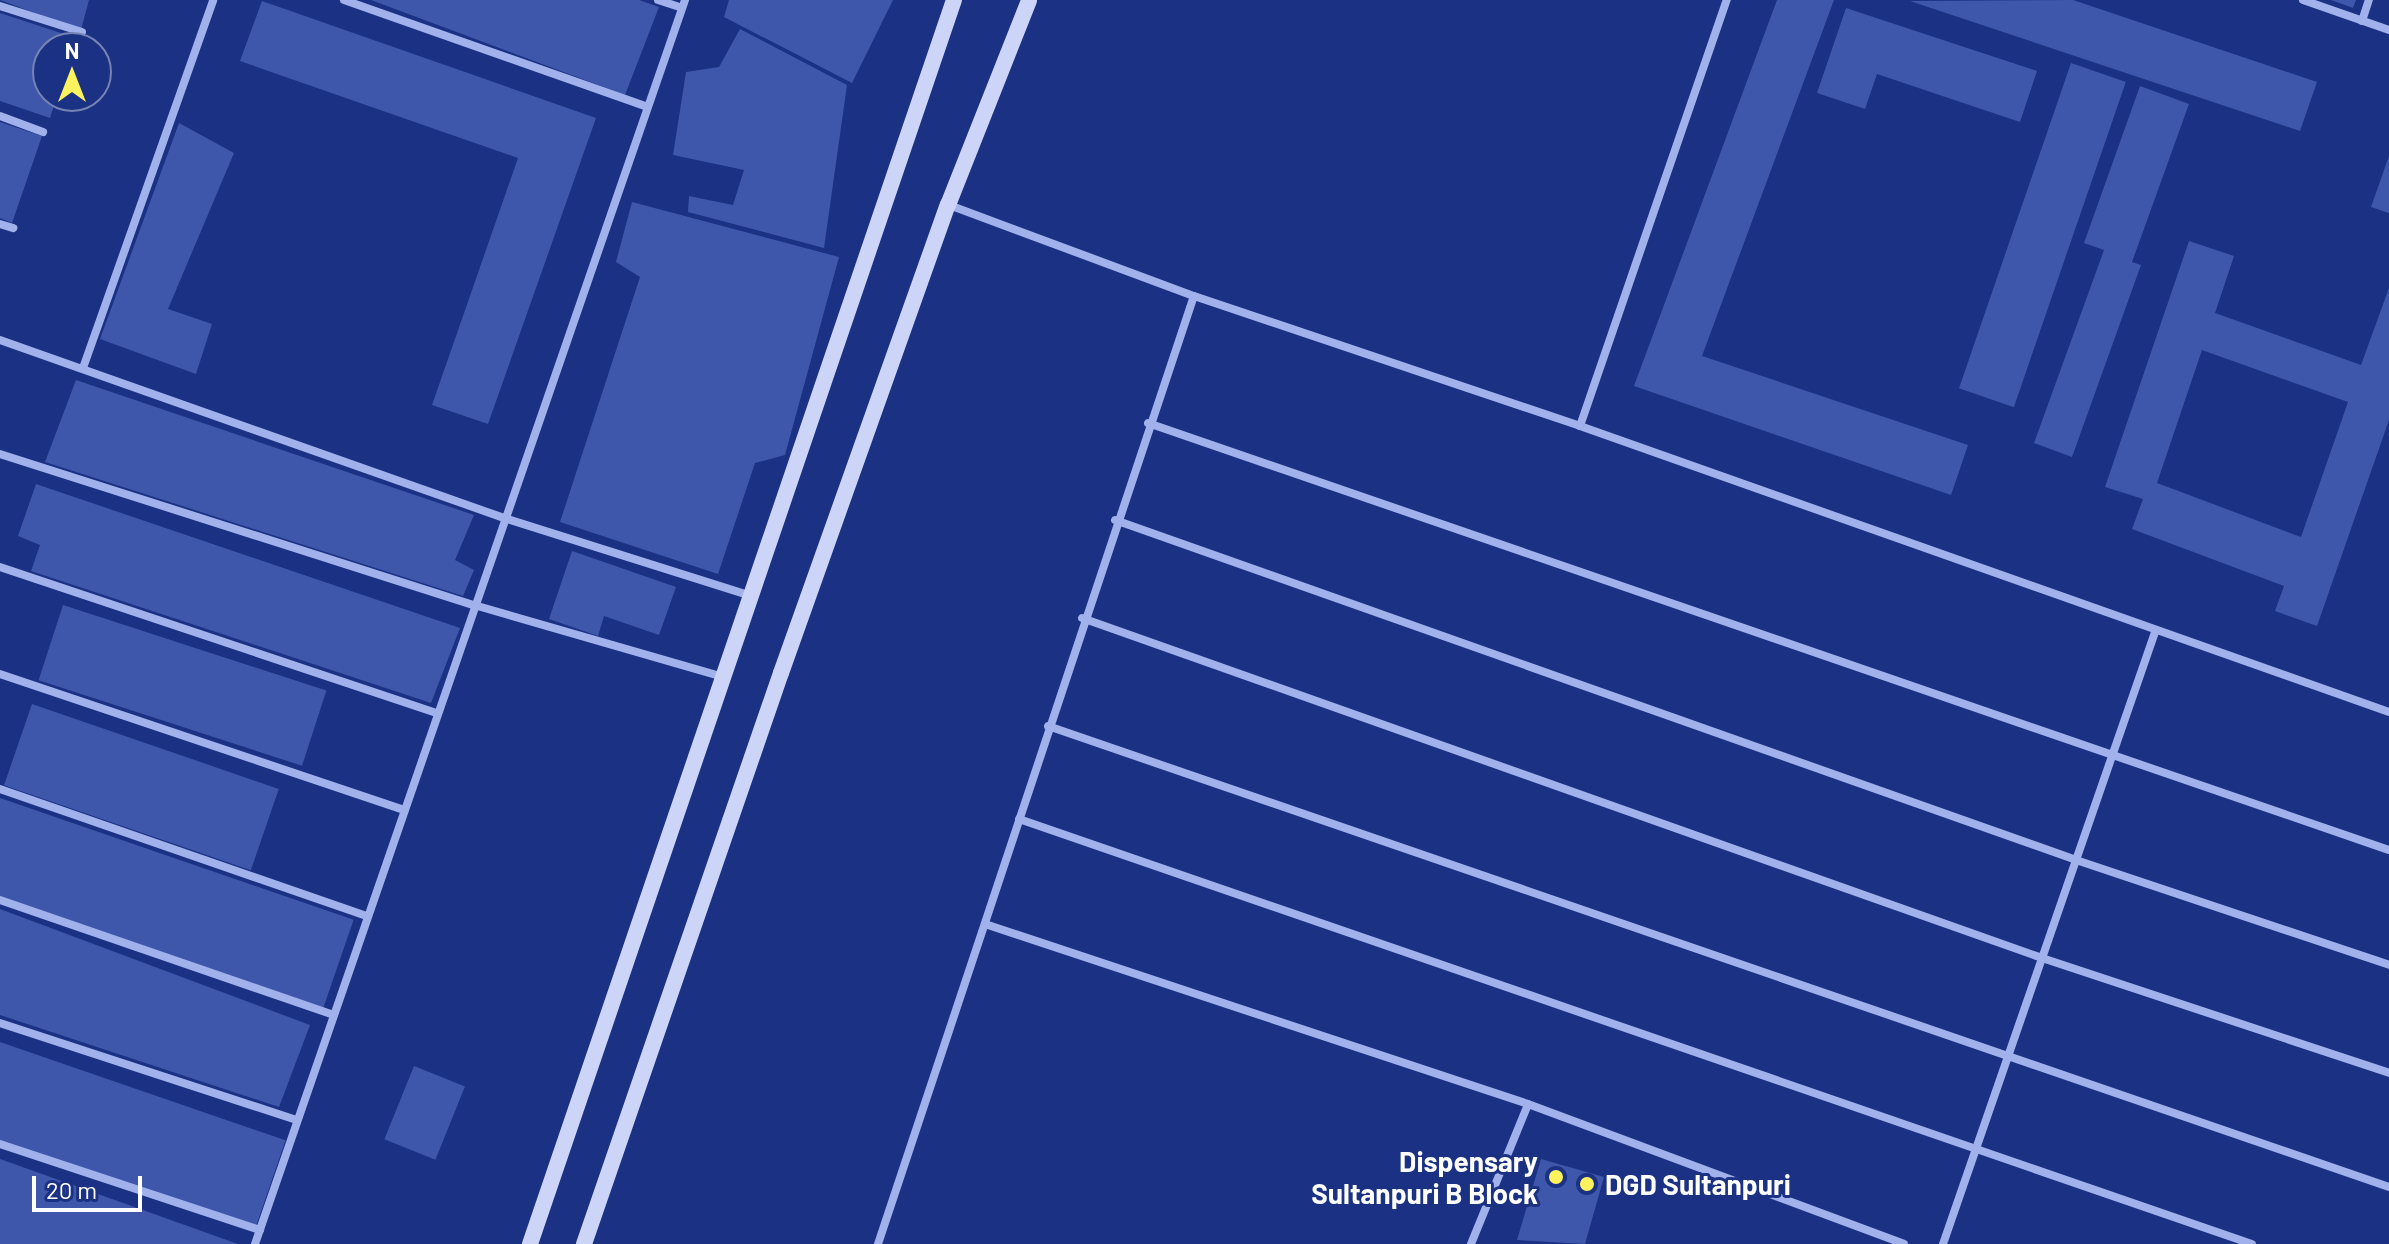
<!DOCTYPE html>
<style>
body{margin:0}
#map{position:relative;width:2389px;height:1244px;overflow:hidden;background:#1b3183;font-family:Barlow,sans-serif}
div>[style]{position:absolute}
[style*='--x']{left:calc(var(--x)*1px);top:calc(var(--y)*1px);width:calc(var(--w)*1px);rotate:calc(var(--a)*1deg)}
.building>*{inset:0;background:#3f57aa;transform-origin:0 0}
.street>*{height:8px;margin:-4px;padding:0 4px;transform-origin:4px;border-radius:4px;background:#a1b1eb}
.secondary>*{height:16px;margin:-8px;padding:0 8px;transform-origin:8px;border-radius:8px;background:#ccd5f8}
.dots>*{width:22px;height:22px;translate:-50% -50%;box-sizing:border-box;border:4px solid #1b3183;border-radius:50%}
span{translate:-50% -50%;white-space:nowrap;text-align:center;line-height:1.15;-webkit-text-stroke:6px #1b3183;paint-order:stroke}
.poi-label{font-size:28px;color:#fff;font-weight:700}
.right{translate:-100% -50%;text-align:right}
.left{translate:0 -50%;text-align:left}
.north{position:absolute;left:32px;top:32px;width:80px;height:80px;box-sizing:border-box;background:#1b3183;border:2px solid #7683b5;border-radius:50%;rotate:0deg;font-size:22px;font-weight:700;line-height:32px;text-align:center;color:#fff}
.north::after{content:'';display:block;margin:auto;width:28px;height:36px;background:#fcf25e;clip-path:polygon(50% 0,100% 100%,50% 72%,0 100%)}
.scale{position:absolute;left:32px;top:1176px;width:110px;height:36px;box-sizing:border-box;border:4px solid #fff;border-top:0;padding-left:10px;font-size:24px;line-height:28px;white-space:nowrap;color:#fff;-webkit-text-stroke:6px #1b3183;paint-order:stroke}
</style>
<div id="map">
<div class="building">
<div style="clip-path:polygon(0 0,89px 0,81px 30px)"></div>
<div style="clip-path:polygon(371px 0,639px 0,659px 7px,625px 95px)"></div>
<div style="clip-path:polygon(729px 0,893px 0,852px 83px,724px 17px)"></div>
<div style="clip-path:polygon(1777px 0,1834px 0,1702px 356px,1968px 445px,1951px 495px,1634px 386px)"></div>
<div style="clip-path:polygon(2073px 0,2317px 82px,2300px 131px,1910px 1px)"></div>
<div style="clip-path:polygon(2331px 0,2356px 0,2353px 8px)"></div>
<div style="clip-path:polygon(262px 1px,596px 118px,488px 424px,432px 405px,518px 158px,240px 61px)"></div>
<div style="clip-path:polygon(1846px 8px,2037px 71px,2020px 122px,1877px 74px,1865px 109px,1817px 93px)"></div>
<div style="clip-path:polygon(0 13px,76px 38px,73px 48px,48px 48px,48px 96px,57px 96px,50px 118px,0 101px)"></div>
<div style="clip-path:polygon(740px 29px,847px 85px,824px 248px,688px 212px,689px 196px,733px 205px,744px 170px,673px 155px,686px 72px,719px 67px)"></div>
<div style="left:2071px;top:63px;width:58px;height:344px;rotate:19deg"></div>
<div style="clip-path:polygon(2140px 86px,2189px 104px,2132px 262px,2141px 265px,2072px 457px,2034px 443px,2104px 250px,2084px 243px)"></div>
<div style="clip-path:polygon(0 122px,42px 136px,12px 223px,0 218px)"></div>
<div style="clip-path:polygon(179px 123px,234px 153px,168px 309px,212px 324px,196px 374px,100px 339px)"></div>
<div style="clip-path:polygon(2389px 156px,2389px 213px,2371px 207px)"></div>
<div style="clip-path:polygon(632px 202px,839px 257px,785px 455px,755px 463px,718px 574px,560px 522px,640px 277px,616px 262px)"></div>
<div style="clip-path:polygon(evenodd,2189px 241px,2234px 256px,2215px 313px,2361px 365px,2389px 288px,2389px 420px,2317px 626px,2275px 611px,2284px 586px,2132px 529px,2143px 499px,2105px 487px,2189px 241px,2202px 350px,2348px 402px,2301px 537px,2157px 483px,2202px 350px)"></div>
<div style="clip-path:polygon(76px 380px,474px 515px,455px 560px,474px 570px,463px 596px,45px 462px)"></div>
<div style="clip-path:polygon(36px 484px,460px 628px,431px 703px,31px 571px,40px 545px,18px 536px)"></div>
<div style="clip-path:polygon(572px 551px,676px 587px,659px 635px,604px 616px,598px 636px,549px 619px)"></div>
<div style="left:63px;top:605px;width:277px;height:79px;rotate:18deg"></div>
<div style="left:32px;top:704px;width:261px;height:86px;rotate:19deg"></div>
<div style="left:0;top:798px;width:374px;height:93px;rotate:19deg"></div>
<div style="clip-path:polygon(0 909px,310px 1025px,279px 1107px,0 1015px)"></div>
<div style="left:0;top:1042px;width:302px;height:95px;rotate:19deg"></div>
<div style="left:414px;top:1066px;width:55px;height:79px;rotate:22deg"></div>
<div style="clip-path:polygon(0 1159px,238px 1244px,0 1244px)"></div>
<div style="clip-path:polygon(1541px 1159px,1604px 1177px,1585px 1244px,1517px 1240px)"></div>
</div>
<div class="street">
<div style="--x:344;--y:0;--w:321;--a:19.4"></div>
<div style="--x:658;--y:0;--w:25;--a:18"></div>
<div style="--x:2303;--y:0;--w:91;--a:19.2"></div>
<div style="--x:0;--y:6;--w:86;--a:17.6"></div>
<div style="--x:2362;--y:21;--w:22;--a:-72"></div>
<div style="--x:0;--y:116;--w:46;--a:20.4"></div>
<div style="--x:949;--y:205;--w:261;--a:20.4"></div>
<div style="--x:1194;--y:296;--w:407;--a:18.6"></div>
<div style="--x:1580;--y:426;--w:858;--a:19.47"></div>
<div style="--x:0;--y:224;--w:14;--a:17"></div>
<div style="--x:0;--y:340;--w:535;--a:19.45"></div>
<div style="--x:504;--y:518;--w:259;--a:17.5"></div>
<div style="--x:83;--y:368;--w:390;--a:-70.5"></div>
<div style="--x:1148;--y:423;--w:1312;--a:18.99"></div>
<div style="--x:1580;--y:426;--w:451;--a:-71"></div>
<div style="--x:0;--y:454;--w:497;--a:17.7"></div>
<div style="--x:474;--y:605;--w:260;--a:16.1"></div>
<div style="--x:1115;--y:520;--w:1019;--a:19.48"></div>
<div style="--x:2076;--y:860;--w:330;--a:18.5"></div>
<div style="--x:0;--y:567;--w:461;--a:18.5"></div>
<div style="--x:1082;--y:618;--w:1018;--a:19.5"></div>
<div style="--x:2042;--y:958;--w:366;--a:18.3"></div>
<div style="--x:0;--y:674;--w:426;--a:18.6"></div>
<div style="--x:1048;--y:726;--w:1418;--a:18.97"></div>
<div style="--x:0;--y:789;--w:388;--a:19.1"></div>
<div style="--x:1019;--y:819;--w:1304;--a:19.02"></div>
<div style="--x:0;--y:900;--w:353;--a:19"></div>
<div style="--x:985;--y:924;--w:572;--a:18.34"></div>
<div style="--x:1528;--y:1104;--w:401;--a:20.4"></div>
<div style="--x:0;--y:1023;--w:312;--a:18.1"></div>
<div style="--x:0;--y:1144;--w:274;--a:18.3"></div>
<div style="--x:255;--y:1244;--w:1316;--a:-70.93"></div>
<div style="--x:878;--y:1244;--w:999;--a:-71.57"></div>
<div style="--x:1471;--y:1244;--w:151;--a:-67.8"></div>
<div style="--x:1943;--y:1244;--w:648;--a:-70.89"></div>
</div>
<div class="secondary">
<div style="--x:530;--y:1244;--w:1314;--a:-71.18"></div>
<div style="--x:584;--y:1244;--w:604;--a:-70.97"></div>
<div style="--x:781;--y:673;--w:497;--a:-70.4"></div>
<div style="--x:948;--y:205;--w:220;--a:-68.4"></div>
</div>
<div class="dots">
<div style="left:1556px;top:1177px;background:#fcf25e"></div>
<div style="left:1587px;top:1184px;background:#fcf25e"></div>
</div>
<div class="poi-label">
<span class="right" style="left:1538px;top:1177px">Dispensary<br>Sultanpuri B Block</span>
<span class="left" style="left:1605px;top:1184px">DGD Sultanpuri</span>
</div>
<div class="north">N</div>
<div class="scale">20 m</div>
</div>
